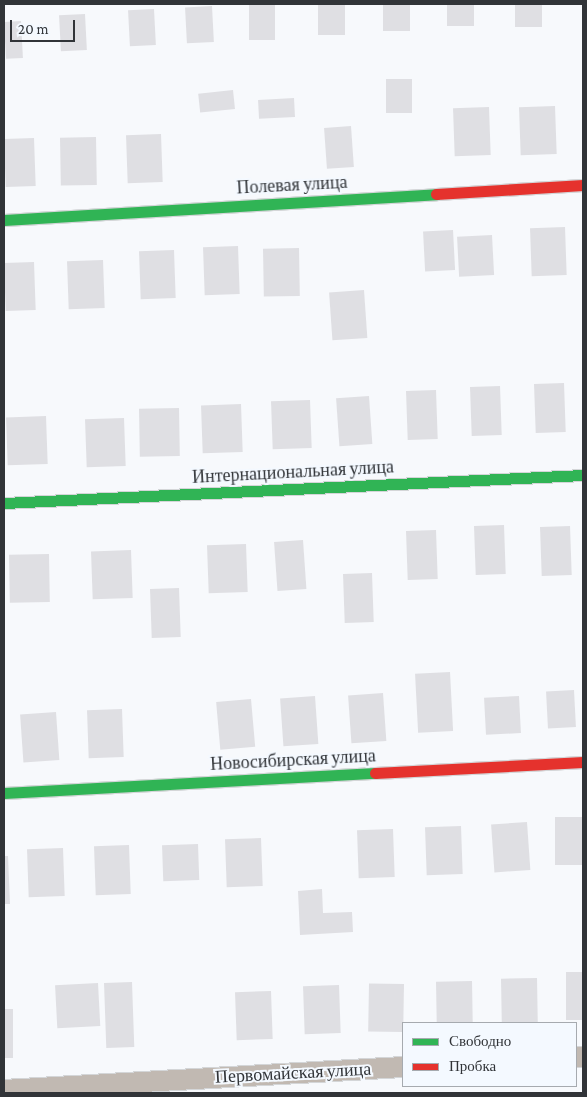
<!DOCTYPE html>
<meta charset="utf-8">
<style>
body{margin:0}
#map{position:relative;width:587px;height:1097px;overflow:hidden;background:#f7f9fc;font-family:"Crimson Pro",serif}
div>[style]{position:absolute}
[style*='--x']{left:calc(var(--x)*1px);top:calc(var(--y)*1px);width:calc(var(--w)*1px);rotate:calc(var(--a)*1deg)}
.building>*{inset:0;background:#dfdfe3;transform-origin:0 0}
.roads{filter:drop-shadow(1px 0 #d4d6d8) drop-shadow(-1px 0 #d4d6d8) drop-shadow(0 1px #d4d6d8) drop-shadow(0 -1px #d4d6d8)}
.street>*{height:20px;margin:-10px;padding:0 10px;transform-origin:10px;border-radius:10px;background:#c1b9b2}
.fast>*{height:11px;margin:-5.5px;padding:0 5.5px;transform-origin:5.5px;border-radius:5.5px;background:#30b455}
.jam>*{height:11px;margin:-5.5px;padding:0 5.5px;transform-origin:5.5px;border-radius:5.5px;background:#e5322d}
span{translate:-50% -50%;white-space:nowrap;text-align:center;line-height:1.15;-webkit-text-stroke:4px #f4f9ff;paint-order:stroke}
.street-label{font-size:18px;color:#313438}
.frame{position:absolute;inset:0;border:5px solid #313438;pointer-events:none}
.legend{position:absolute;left:402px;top:1022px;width:175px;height:65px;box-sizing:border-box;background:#f4f9ff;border:1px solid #a6aaaf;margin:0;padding:6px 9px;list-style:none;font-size:15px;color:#313438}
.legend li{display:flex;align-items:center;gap:10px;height:25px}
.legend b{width:25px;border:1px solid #a6aaaf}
.scale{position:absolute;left:10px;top:20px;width:65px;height:22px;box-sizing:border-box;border:2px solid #313438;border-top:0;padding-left:6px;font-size:15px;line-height:18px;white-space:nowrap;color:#313438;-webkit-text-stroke:4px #f4f9ff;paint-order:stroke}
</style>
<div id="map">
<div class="building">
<div style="left:249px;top:4px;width:26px;height:36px"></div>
<div style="left:318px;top:4px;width:27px;height:31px"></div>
<div style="left:383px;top:4px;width:27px;height:27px"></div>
<div style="left:447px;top:4px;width:27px;height:22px"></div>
<div style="left:515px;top:4px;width:27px;height:23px"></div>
<div style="left:212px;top:6px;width:36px;height:27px;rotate:87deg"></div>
<div style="left:154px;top:9px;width:36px;height:26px;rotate:87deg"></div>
<div style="left:85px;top:14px;width:36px;height:26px;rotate:87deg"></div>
<div style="left:21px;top:21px;width:37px;height:17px;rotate:87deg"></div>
<div style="left:386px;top:79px;width:26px;height:34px"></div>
<div style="left:233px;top:90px;width:19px;height:35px;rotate:84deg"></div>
<div style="left:294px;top:98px;width:19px;height:36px;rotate:87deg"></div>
<div style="left:555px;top:106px;width:48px;height:36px;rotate:88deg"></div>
<div style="left:489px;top:107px;width:48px;height:36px;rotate:88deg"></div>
<div style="left:351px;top:126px;width:41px;height:27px;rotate:86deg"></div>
<div style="left:161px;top:134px;width:48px;height:35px;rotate:88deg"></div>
<div style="left:96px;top:137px;width:48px;height:36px;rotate:89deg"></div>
<div style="left:34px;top:138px;width:48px;height:30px;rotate:88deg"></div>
<div style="left:565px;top:227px;width:48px;height:35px;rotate:88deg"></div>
<div style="left:453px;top:230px;width:40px;height:30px;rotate:87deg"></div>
<div style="left:492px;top:235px;width:40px;height:35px;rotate:87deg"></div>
<div style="left:238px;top:246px;width:48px;height:35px;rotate:88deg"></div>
<div style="left:299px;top:248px;width:48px;height:36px;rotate:89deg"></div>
<div style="left:174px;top:250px;width:48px;height:35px;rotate:88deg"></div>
<div style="left:103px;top:260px;width:48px;height:36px;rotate:88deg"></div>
<div style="left:34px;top:262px;width:48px;height:30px;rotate:88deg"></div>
<div style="left:364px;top:290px;width:48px;height:35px;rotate:86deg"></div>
<div style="left:564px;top:383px;width:49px;height:30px;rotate:88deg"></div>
<div style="left:500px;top:386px;width:49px;height:30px;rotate:88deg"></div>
<div style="left:436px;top:390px;width:49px;height:30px;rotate:88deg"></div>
<div style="left:369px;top:396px;width:48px;height:33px;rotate:86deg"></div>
<div style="left:310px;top:400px;width:48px;height:39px;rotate:88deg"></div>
<div style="left:241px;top:404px;width:48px;height:40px;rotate:88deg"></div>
<div style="left:179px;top:408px;width:48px;height:40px;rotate:89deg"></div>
<div style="left:46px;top:416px;width:48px;height:40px;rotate:88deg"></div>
<div style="left:124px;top:418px;width:48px;height:39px;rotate:88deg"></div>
<div style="left:504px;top:525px;width:49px;height:30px;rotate:88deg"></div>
<div style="left:570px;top:526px;width:49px;height:30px;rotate:88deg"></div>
<div style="left:436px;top:530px;width:49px;height:30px;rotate:88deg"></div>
<div style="left:303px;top:540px;width:49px;height:29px;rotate:86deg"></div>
<div style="left:246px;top:544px;width:48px;height:39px;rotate:88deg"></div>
<div style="left:131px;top:550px;width:48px;height:40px;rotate:88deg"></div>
<div style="left:49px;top:554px;width:48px;height:40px;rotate:89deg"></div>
<div style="left:372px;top:573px;width:49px;height:29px;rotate:88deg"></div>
<div style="left:179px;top:588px;width:49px;height:29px;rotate:88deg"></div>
<div style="left:450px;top:672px;width:59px;height:35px;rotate:87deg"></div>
<div style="left:574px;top:690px;width:37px;height:28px;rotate:87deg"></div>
<div style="left:383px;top:693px;width:48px;height:35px;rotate:86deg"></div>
<div style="left:315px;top:696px;width:48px;height:35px;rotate:86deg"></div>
<div style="left:519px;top:696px;width:37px;height:35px;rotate:87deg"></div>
<div style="left:251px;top:699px;width:48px;height:35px;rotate:85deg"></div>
<div style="left:122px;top:709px;width:48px;height:35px;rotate:88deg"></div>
<div style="left:56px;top:712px;width:48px;height:36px;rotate:86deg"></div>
<div style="left:583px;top:817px;width:48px;height:28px;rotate:90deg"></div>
<div style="left:527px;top:822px;width:48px;height:36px;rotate:86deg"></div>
<div style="left:461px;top:826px;width:48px;height:36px;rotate:88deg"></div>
<div style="left:393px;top:829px;width:48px;height:36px;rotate:88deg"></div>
<div style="left:261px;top:838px;width:48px;height:36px;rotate:88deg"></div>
<div style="left:198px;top:844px;width:36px;height:36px;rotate:88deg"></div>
<div style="left:129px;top:845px;width:49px;height:35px;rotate:88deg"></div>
<div style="left:63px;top:848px;width:48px;height:36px;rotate:88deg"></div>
<div style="clip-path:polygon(4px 856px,8px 856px,10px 904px,4px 904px)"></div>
<div style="clip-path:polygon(322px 889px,323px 913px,352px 912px,353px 932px,300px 935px,298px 891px)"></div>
<div style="left:583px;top:972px;width:48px;height:17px;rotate:90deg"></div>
<div style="left:537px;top:978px;width:45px;height:36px;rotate:89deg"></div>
<div style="left:472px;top:981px;width:42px;height:36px;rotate:89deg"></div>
<div style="left:132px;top:982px;width:65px;height:28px;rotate:88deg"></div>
<div style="left:98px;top:983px;width:43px;height:43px;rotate:87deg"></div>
<div style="left:404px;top:984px;width:48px;height:35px;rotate:91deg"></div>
<div style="left:339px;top:985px;width:48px;height:36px;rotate:88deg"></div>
<div style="left:271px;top:991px;width:48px;height:36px;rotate:88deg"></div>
<div style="left:4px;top:1009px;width:9px;height:49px"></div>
</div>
<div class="roads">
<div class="street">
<div style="--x:576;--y:1057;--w:7;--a:0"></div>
<div style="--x:4;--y:1090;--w:400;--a:-3.3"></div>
</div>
<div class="fast">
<div style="--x:4;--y:220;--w:433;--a:-3.4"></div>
<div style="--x:4;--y:503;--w:580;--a:-2.77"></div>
<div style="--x:4;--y:793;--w:372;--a:-3.1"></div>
</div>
<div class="jam">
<div style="--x:436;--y:194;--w:147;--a:-3.5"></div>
<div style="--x:375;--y:773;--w:208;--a:-3"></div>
</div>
</div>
<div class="street-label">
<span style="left:292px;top:185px;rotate:-3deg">Полевая улица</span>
<span style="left:293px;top:472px;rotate:-3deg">Интернациональная улица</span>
<span style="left:293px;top:760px;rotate:-3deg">Новосибирская улица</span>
<span style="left:293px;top:1073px;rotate:-3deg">Первомайская улица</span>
</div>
<div class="frame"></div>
<ul class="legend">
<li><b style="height:6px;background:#30b455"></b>Свободно</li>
<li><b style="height:6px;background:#e5322d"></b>Пробка</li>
</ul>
<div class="scale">20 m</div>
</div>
